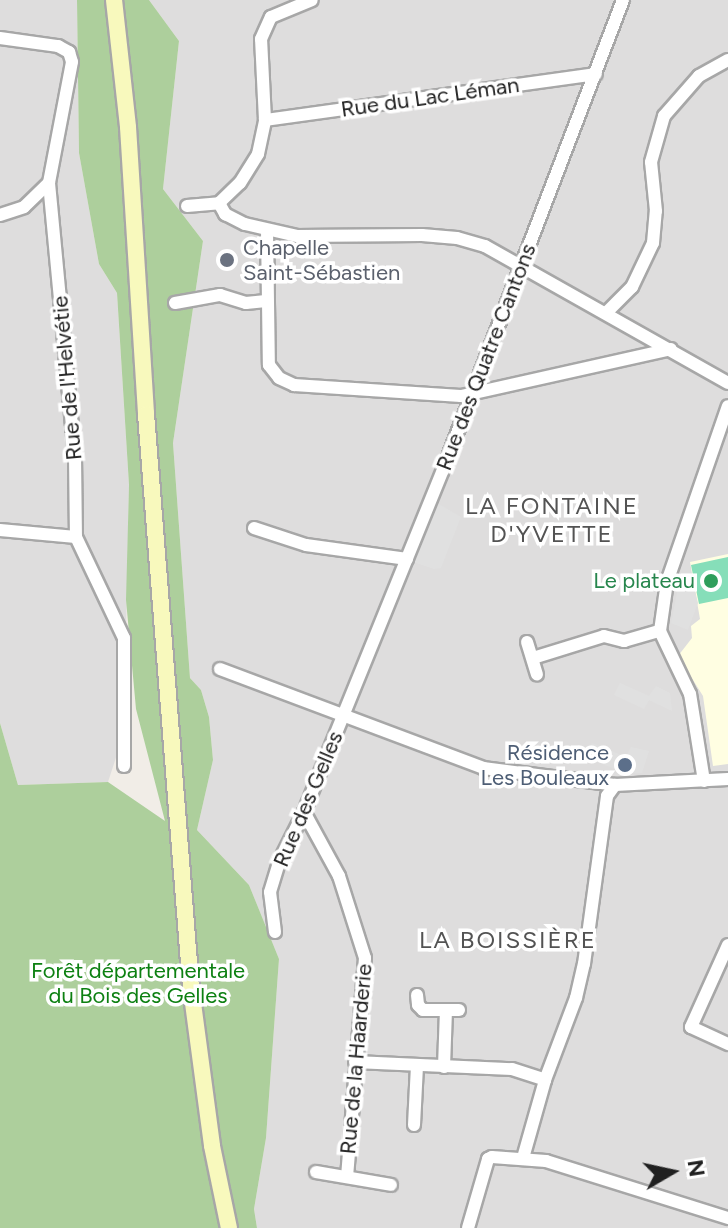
<!DOCTYPE html>
<meta charset="utf-8">
<style>
body{margin:0}
#map{position:relative;width:728px;height:1228px;overflow:hidden;background:#f1ede7;font-family:Figtree,sans-serif}
div>[style]{position:absolute}
[style*='--x']{left:calc(var(--x)*1px);top:calc(var(--y)*1px);width:calc(var(--w)*1px);rotate:calc(var(--a)*1deg)}
.residential>*{inset:0;background:#dedddd}
.education>*{inset:0;background:#fffee2}
.forest>*{inset:0;background:#adcf9c}
.pitch>*{inset:0;background:#86deb9}
.parking>*{inset:0;background:#e0e0e0}
.roads{filter:drop-shadow(2px 0 #a7a7a7) drop-shadow(-2px 0 #a7a7a7) drop-shadow(0 2px #a7a7a7) drop-shadow(0 -2px #a7a7a7)}
.minor>*{height:12px;margin:-6px;padding:0 6px;transform-origin:6px;border-radius:6px;background:#fff}
.secondary>*{height:16px;margin:-8px;padding:0 8px;transform-origin:8px;border-radius:8px;background:#f8f9bd}
.dots>*{width:22px;height:22px;translate:-50% -50%;box-sizing:border-box;border:4px solid #fff;border-radius:50%}
span{translate:-50% -50%;white-space:nowrap;text-align:center;line-height:1.15;-webkit-text-stroke:7px #fff;paint-order:stroke}
.street-label{font-size:22px;color:#202020}
.worship-label{font-size:22px;color:#5b616d}
.left{translate:0 -50%;text-align:left}
.leisure-label{font-size:22px;color:#27864d}
.right{translate:-100% -50%;text-align:right}
.service-label{font-size:22px;color:#4e5e75}
.park-label{font-size:22px;color:#0d8012}
.neighbourhood-label{font-size:24px;color:#535353;letter-spacing:2px}
.north{position:absolute;left:632px;top:1132px;width:80px;height:80px;-webkit-text-stroke:6px #fff;paint-order:stroke;rotate:81deg;font-size:22px;font-weight:700;line-height:32px;text-align:center;color:#202020}
.north::after{content:'';display:block;margin:auto;width:28px;height:36px;background:#202020;clip-path:polygon(50% 0,100% 100%,50% 72%,0 100%)}
</style>
<div id="map">
<div class="residential">
<div style="clip-path:polygon(0 0,77px 0,79px 153px,99px 264px,117px 293px,129px 485px,124px 733px,108px 782px,18px 785px,0 723px)"></div>
<div style="clip-path:polygon(149px 0,728px 0,728px 1228px,257px 1228px,254px 1209px,266px 1138px,279px 959px,249px 885px,197px 830px,213px 760px,209px 717px,201px 690px,190px 678px,173px 443px,203px 241px,163px 189px,179px 41px)"></div>
</div>
<div class="education">
<div style="clip-path:polygon(728px 554px,728px 764px,713px 766px,703px 696px,678px 656px,692px 638px,691px 626px,700px 619px,690px 562px)"></div>
</div>
<div class="forest">
<div style="clip-path:polygon(77px 0,149px 0,179px 41px,163px 189px,203px 241px,173px 443px,190px 678px,201px 690px,209px 717px,213px 760px,197px 830px,249px 885px,279px 959px,266px 1138px,254px 1209px,257px 1228px,0 1228px,0 723px,18px 785px,108px 782px,165px 821px,136px 709px,126px 600px,129px 485px,117px 293px,99px 264px,79px 153px)"></div>
</div>
<div class="pitch">
<div style="clip-path:polygon(728px 557px,728px 598px,699px 604px,691px 565px)"></div>
</div>
<div class="parking">
<div style="clip-path:polygon(437px 503px,461px 517px,441px 568px,434px 569px,413px 562px)"></div>
<div style="clip-path:polygon(686px 574px,692px 579px,698px 603px,688px 630px,671px 623px,678px 587px)"></div>
<div style="clip-path:polygon(620px 683px,649px 696px,656px 686px,670px 693px,672px 711px,649px 700px,644px 709px,614px 695px)"></div>
<div style="clip-path:polygon(592px 743px,626px 757px,631px 747px,649px 751px,642px 773px,624px 773px,586px 757px)"></div>
</div>
<div class="roads">
<div class="minor">
<div style="--x:0;--y:38;--w:59;--a:7.9"></div>
<div style="--x:58;--y:46;--w:13;--a:29"></div>
<div style="--x:69;--y:52;--w:10;--a:73"></div>
<div style="--x:72;--y:62;--w:123;--a:100.8"></div>
<div style="--x:49;--y:183;--w:275;--a:84.6"></div>
<div style="--x:75;--y:457;--w:80;--a:89.3"></div>
<div style="--x:76;--y:537;--w:112;--a:64.6"></div>
<div style="--x:124;--y:638;--w:128;--a:90"></div>
<div style="--x:265;--y:120;--w:334;--a:-7.9"></div>
<div style="--x:219;--y:203;--w:29;--a:-44"></div>
<div style="--x:240;--y:183;--w:34;--a:-58"></div>
<div style="--x:258;--y:154;--w:35;--a:-78"></div>
<div style="--x:265;--y:120;--w:81;--a:-92.8"></div>
<div style="--x:261;--y:39;--w:24;--a:-66"></div>
<div style="--x:271;--y:17;--w:44;--a:-22.5"></div>
<div style="--x:187;--y:206;--w:32;--a:-5"></div>
<div style="--x:219;--y:203;--w:13;--a:61"></div>
<div style="--x:225;--y:214;--w:22;--a:27"></div>
<div style="--x:245;--y:224;--w:53;--a:13"></div>
<div style="--x:297;--y:236;--w:125;--a:-0.5"></div>
<div style="--x:422;--y:235;--w:35;--a:5"></div>
<div style="--x:457;--y:238;--w:29;--a:16"></div>
<div style="--x:485;--y:246;--w:279;--a:29.4"></div>
<div style="--x:0;--y:215;--w:25;--a:-18"></div>
<div style="--x:24;--y:207;--w:35;--a:-44"></div>
<div style="--x:267;--y:230;--w:135;--a:89.2"></div>
<div style="--x:269;--y:365;--w:16;--a:52"></div>
<div style="--x:279;--y:378;--w:17;--a:25"></div>
<div style="--x:294;--y:385;--w:167;--a:3.8"></div>
<div style="--x:461;--y:396;--w:215;--a:-12.6"></div>
<div style="--x:175;--y:303;--w:46;--a:-10.1"></div>
<div style="--x:220;--y:295;--w:27;--a:17"></div>
<div style="--x:246;--y:303;--w:20;--a:-6"></div>
<div style="--x:606;--y:313;--w:37;--a:-45"></div>
<div style="--x:632;--y:287;--w:49;--a:-64.5"></div>
<div style="--x:653;--y:243;--w:32;--a:-85"></div>
<div style="--x:656;--y:211;--w:49;--a:-95.8"></div>
<div style="--x:651;--y:162;--w:48;--a:-74.2"></div>
<div style="--x:664;--y:116;--w:53;--a:-48.8"></div>
<div style="--x:699;--y:76;--w:33;--a:-29"></div>
<div style="--x:254;--y:528;--w:55;--a:18.1"></div>
<div style="--x:306;--y:545;--w:102;--a:7.9"></div>
<div style="--x:0;--y:530;--w:76;--a:5.3"></div>
<div style="--x:527;--y:642;--w:34;--a:73"></div>
<div style="--x:533;--y:658;--w:74;--a:-17.2"></div>
<div style="--x:604;--y:636;--w:21;--a:14"></div>
<div style="--x:624;--y:641;--w:37;--a:-16"></div>
<div style="--x:220;--y:669;--w:281;--a:20.6"></div>
<div style="--x:483;--y:768;--w:133;--a:7.3"></div>
<div style="--x:615;--y:785;--w:113;--a:-3"></div>
<div style="--x:704;--y:781;--w:88;--a:-99.1"></div>
<div style="--x:690;--y:694;--w:70;--a:-115.5"></div>
<div style="--x:660;--y:631;--w:49;--a:-81.9"></div>
<div style="--x:667;--y:582;--w:186;--a:-70.9"></div>
<div style="--x:304;--y:812;--w:73;--a:61.3"></div>
<div style="--x:339;--y:876;--w:86;--a:72.4"></div>
<div style="--x:365;--y:958;--w:218;--a:94.7"></div>
<div style="--x:275;--y:932;--w:40;--a:-97.1"></div>
<div style="--x:270;--y:892;--w:31;--a:-73"></div>
<div style="--x:279;--y:862;--w:56;--a:-63.4"></div>
<div style="--x:304;--y:812;--w:369;--a:-67.9"></div>
<div style="--x:443;--y:470;--w:503;--a:-69.04"></div>
<div style="--x:728;--y:945;--w:90;--a:114.3"></div>
<div style="--x:691;--y:1027;--w:41;--a:24.7"></div>
<div style="--x:417;--y:995;--w:10;--a:84"></div>
<div style="--x:418;--y:1005;--w:7;--a:45"></div>
<div style="--x:423;--y:1010;--w:36;--a:0"></div>
<div style="--x:355;--y:1062;--w:157;--a:2.6"></div>
<div style="--x:512;--y:1069;--w:35;--a:18"></div>
<div style="--x:444;--y:1067;--w:57;--a:-88"></div>
<div style="--x:414;--y:1125;--w:60;--a:-87.1"></div>
<div style="--x:523;--y:1158;--w:81;--a:-74.2"></div>
<div style="--x:545;--y:1080;--w:88;--a:-69.3"></div>
<div style="--x:576;--y:998;--w:35;--a:-77"></div>
<div style="--x:584;--y:964;--w:170;--a:-82.2"></div>
<div style="--x:607;--y:796;--w:14;--a:-54"></div>
<div style="--x:316;--y:1172;--w:76;--a:9.8"></div>
<div style="--x:468;--y:1228;--w:72;--a:-73.8"></div>
<div style="--x:488;--y:1159;--w:4;--a:-27"></div>
<div style="--x:492;--y:1157;--w:54;--a:4.2"></div>
<div style="--x:546;--y:1161;--w:191;--a:17.4"></div>
</div>
<div class="secondary">
<div style="--x:114;--y:0;--w:128;--a:83.7"></div>
<div style="--x:128;--y:127;--w:288;--a:86.4"></div>
<div style="--x:146;--y:414;--w:576;--a:85.52"></div>
<div style="--x:191;--y:988;--w:159;--a:82.4"></div>
<div style="--x:212;--y:1146;--w:84;--a:78.3"></div>
</div>
</div>
<div class="dots">
<div style="left:227px;top:260px;background:#6b7280"></div>
<div style="left:711px;top:581px;background:#2e9e5b"></div>
<div style="left:625px;top:765px;background:#5c6f8a"></div>
</div>
<div class="street-label">
<span style="left:430px;top:97px;rotate:-8deg">Rue du Lac Léman</span>
<span style="left:486px;top:357px;rotate:-69deg">Rue des Quatre Cantons</span>
<span style="left:67px;top:378px;rotate:-95deg">Rue de l'Helvétie</span>
<span style="left:308px;top:799px;rotate:-67deg">Rue des Gelles</span>
<span style="left:356px;top:1059px;rotate:-85deg">Rue de la Haarderie</span>
</div>
<div class="worship-label">
<span class="left" style="left:243px;top:260px">Chapelle<br>Saint-Sébastien</span>
</div>
<div class="leisure-label">
<span class="right" style="left:695px;top:581px">Le plateau</span>
</div>
<div class="service-label">
<span class="right" style="left:609px;top:765px">Résidence<br>Les Bouleaux</span>
</div>
<div class="park-label">
<span style="left:138px;top:983px">Forêt départementale<br>du Bois des Gelles</span>
</div>
<div class="neighbourhood-label">
<span style="left:552px;top:520px">LA FONTAINE<br>D'YVETTE</span>
<span style="left:508px;top:940px">LA BOISSIÈRE</span>
</div>
<div class="north">N</div>
</div>
